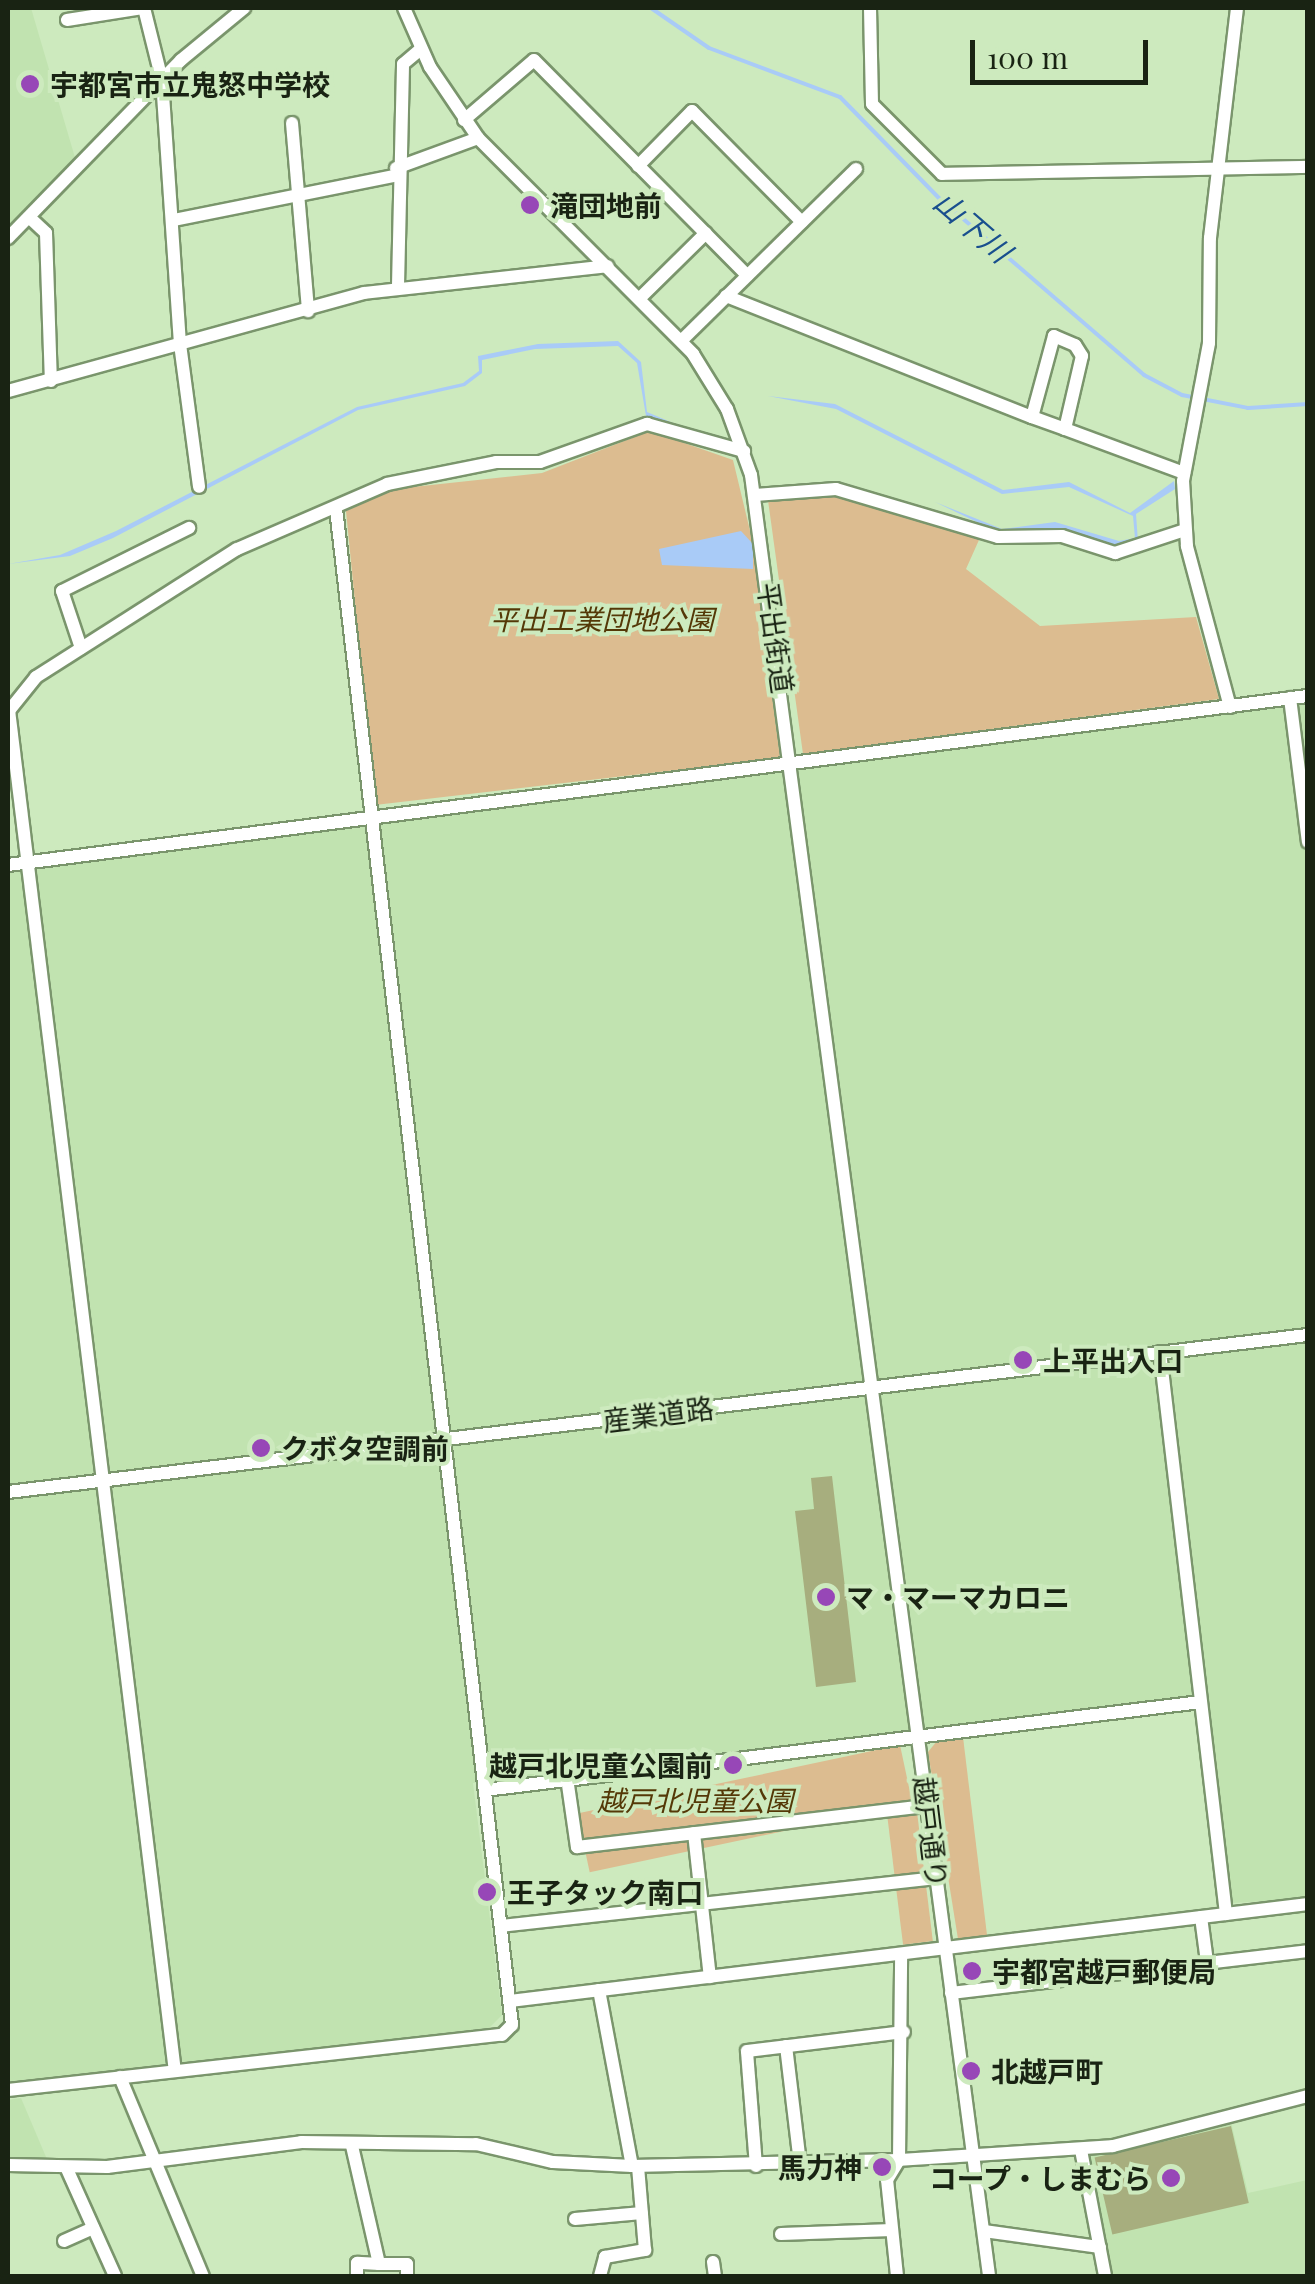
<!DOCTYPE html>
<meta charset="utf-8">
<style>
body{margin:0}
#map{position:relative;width:1315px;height:2284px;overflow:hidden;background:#cdeabe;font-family:"Playfair Display","Noto Sans JP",serif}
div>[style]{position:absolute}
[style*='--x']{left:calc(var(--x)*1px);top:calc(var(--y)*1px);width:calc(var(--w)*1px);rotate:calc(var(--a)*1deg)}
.built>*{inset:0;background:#c1e3b0}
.green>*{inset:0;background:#dcbc90;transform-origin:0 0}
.water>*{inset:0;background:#a9cbf7}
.stream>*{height:4px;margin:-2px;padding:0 2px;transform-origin:2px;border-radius:2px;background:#a9cbf7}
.building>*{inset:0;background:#a7ae7e;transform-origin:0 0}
.roads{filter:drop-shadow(2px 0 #7a956c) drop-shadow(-2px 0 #7a956c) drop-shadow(0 2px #7a956c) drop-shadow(0 -2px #7a956c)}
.minor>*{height:12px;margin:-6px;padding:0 6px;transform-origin:6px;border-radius:6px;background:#fff}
.dots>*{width:28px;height:28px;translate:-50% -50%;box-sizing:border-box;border:5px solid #cdeabe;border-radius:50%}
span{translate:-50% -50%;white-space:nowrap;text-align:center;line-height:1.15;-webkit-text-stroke:8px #cdeabe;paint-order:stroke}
.poi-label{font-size:28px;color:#192313;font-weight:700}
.left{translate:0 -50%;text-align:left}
.right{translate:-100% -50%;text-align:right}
.park-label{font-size:28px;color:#543807;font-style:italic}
.street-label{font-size:28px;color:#192313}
.water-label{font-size:30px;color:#194f8e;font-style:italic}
.frame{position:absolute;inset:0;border:10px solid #192313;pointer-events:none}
.scale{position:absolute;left:970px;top:40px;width:178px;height:45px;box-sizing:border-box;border:5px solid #192313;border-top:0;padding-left:12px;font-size:30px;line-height:35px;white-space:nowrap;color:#192313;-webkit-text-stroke:8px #cdeabe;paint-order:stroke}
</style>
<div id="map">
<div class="built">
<div style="clip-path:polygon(8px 8px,31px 8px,76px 161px,8px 232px)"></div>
<div style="clip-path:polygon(1307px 704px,1307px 1899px,1232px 1903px,1208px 1695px,473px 1783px,502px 2015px,489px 2028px,8px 2084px,8px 873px)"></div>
<div style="clip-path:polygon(21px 2098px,49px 2164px,8px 2161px,8px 2100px)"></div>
<div style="clip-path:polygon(1231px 2122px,1248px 2193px,1307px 2180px,1307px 2276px,1109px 2276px,1088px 2154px)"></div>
</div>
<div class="green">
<div style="clip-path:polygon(650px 431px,733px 460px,752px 539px,780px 758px,375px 805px,346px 511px,394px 489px,542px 473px)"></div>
<div style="clip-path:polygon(802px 487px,983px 531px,966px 569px,1040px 626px,1196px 617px,1219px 699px,803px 754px,767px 493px)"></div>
<div style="clip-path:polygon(963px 1737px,987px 1935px,958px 1939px,928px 1752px,937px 1741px)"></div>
<div style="left:900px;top:1745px;width:60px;height:330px;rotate:78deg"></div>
<div style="left:917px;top:1812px;width:130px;height:30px;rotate:83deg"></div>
</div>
<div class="water">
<div style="clip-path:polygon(618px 341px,641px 362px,647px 412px,725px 445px,646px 416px,637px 363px,618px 346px,535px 349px,482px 360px,482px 373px,465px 386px,358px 410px,113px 538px,70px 556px,8px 564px,60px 555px,116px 531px,357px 407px,463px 383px,479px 371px,478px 356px,538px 344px)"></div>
<div style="clip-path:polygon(768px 396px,835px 404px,1003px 490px,1069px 482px,1130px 513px,1174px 481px,1175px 489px,1136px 514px,1138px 542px,1119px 547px,1055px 528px,1002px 534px,935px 502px,1002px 529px,1055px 522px,1119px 541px,1135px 538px,1133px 516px,1069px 487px,1002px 494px,836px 409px)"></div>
<div style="clip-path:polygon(741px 531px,753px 544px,753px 569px,662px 565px,659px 549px)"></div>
</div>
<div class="stream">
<div style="--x:651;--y:8;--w:70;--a:34.6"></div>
<div style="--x:709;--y:48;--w:140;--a:20.5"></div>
<div style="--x:840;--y:97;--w:141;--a:45.6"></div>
<div style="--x:939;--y:198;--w:271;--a:40.8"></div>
<div style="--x:1144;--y:375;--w:43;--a:27.8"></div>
<div style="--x:1182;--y:395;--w:67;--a:11.1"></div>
<div style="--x:1248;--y:408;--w:60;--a:-3.8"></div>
</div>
<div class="building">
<div style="clip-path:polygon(832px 1476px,856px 1682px,816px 1687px,795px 1511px,814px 1509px,811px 1478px)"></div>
<div style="left:1231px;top:2126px;width:79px;height:140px;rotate:77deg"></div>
</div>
<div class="roads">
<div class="minor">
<div style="--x:404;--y:8;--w:64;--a:66.2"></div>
<div style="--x:430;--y:67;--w:86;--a:55.9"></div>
<div style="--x:478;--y:138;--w:305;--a:45.1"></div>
<div style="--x:693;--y:354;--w:65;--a:58.3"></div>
<div style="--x:727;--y:409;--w:70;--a:70"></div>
<div style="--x:751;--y:475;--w:1817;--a:82.47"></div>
<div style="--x:870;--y:8;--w:96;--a:88.8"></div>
<div style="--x:872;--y:104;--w:99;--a:45"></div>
<div style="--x:942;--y:174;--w:366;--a:-1.1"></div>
<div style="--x:67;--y:20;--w:78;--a:-8.9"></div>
<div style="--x:144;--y:8;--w:74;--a:76"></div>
<div style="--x:162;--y:80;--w:265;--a:86.1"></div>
<div style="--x:180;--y:344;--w:144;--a:82.4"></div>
<div style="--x:464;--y:120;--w:92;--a:-40.6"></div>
<div style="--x:534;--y:60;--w:303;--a:45.3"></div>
<div style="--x:292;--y:123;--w:189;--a:85.1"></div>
<div style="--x:638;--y:166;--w:77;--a:-45.5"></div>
<div style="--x:692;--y:111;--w:156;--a:45.3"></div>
<div style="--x:396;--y:168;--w:87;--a:-20.1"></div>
<div style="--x:30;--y:218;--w:22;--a:43"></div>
<div style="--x:46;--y:233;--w:148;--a:88.1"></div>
<div style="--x:174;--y:220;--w:225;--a:-11.3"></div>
<div style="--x:8;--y:238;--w:248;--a:-45.8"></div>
<div style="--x:181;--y:60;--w:82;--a:-39.5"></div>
<div style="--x:398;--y:286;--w:222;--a:-88.7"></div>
<div style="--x:403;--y:64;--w:23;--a:-40"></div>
<div style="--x:726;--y:296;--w:329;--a:21.6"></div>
<div style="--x:1032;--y:417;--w:35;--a:20"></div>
<div style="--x:1065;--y:429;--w:75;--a:-76.9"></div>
<div style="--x:1082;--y:356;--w:13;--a:-122"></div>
<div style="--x:1075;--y:345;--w:23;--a:-157"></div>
<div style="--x:1054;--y:336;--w:84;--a:105.2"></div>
<div style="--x:641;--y:297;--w:91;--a:-44.6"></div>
<div style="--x:682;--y:340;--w:244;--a:-44.5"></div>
<div style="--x:8;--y:391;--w:369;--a:-15.4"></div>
<div style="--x:364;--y:293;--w:245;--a:-6.3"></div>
<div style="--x:1065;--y:429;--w:127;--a:20.3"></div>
<div style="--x:755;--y:495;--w:81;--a:-4.2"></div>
<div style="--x:836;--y:489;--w:169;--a:16.5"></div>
<div style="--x:998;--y:537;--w:64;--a:-0.9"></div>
<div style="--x:1062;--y:536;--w:56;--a:17.8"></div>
<div style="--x:1115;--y:553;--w:74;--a:-18.2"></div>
<div style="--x:81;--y:648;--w:60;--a:-108.4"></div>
<div style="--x:62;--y:591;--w:142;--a:-26.4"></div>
<div style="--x:1290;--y:698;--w:145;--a:82.9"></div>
<div style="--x:1230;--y:707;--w:167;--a:-105"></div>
<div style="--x:1187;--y:546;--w:65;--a:-93.5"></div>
<div style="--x:1183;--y:481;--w:140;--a:-79.3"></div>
<div style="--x:1209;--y:343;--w:105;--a:-89.5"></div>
<div style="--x:1210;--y:238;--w:232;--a:-83.3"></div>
<div style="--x:9;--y:710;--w:1371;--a:83.05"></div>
<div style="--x:8;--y:712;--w:45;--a:-51.3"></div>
<div style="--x:36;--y:677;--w:238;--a:-32.5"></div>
<div style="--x:237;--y:549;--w:163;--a:-23.4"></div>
<div style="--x:387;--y:484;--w:111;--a:-11.4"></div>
<div style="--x:496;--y:462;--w:44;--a:0"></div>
<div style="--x:540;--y:462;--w:114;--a:-19.6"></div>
<div style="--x:647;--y:424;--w:101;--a:15.6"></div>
<div style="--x:8;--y:865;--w:1311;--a:-7.41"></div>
<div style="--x:1160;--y:1352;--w:566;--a:83.3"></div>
<div style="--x:8;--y:1492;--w:1309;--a:-6.89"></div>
<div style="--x:567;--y:1778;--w:70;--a:81.8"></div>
<div style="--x:577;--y:1847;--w:353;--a:-6.7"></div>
<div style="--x:485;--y:1790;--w:721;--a:-7.01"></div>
<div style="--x:694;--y:1833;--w:145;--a:83.7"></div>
<div style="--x:1201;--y:1917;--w:45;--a:82.4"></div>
<div style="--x:501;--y:1926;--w:439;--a:-6.3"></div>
<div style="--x:599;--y:1990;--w:179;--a:79.4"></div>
<div style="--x:951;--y:1993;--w:359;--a:-6.7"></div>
<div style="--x:510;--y:2001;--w:804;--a:-6.93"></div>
<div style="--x:786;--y:2046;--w:119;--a:83.2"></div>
<div style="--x:120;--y:2077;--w:216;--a:67.4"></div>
<div style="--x:8;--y:2090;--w:497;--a:-6.4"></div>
<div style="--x:502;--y:2035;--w:14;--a:-45"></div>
<div style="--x:512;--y:2025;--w:1526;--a:-96.62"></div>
<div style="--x:352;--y:2146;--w:121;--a:77.1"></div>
<div style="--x:379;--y:2264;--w:22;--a:-177"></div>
<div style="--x:357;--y:2263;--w:13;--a:90"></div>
<div style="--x:1081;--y:2150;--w:128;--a:79.2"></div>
<div style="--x:8;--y:2165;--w:99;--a:1.2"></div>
<div style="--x:107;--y:2167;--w:196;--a:-7.3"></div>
<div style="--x:301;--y:2142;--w:175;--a:0.7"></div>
<div style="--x:476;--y:2144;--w:79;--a:13.2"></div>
<div style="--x:553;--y:2162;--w:79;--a:2.9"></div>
<div style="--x:632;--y:2166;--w:267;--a:-1.3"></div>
<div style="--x:899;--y:2160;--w:205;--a:-89.4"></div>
<div style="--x:756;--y:2166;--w:115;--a:-94.5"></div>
<div style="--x:747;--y:2051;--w:158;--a:-6.9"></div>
<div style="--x:67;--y:2169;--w:117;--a:65.8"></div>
<div style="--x:575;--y:2219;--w:67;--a:-5.1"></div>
<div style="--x:984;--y:2231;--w:117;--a:7.9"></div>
<div style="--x:781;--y:2234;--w:111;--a:-2.1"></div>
<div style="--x:64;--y:2241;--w:32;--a:-24"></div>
<div style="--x:713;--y:2262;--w:14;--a:82"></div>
<div style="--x:379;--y:2264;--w:28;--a:0"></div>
<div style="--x:407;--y:2264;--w:12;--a:90"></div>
<div style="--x:600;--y:2276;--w:20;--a:-75"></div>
<div style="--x:605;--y:2257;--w:41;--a:-9.9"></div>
<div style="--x:645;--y:2250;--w:83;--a:-94.8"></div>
<div style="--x:897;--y:2276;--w:97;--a:-95.9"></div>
<div style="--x:887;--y:2180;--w:23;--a:-59"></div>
<div style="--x:899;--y:2160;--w:214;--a:-3.7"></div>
<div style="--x:1113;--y:2146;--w:201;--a:-14.4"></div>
</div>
</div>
<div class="dots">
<div style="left:30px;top:84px;background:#9747b7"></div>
<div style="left:530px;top:205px;background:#9747b7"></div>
<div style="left:1023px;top:1360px;background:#9747b7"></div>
<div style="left:261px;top:1448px;background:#9747b7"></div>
<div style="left:826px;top:1597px;background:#9747b7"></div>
<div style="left:733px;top:1765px;background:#9747b7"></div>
<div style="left:487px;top:1892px;background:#9747b7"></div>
<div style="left:972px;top:1971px;background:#9747b7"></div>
<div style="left:971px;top:2071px;background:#9747b7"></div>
<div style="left:882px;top:2167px;background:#9747b7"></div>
<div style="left:1171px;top:2178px;background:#9747b7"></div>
</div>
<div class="poi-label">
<span class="left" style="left:50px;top:84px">宇都宮市立鬼怒中学校</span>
<span class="left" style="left:550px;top:205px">滝団地前</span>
<span class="left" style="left:1043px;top:1360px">上平出入口</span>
<span class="left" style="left:281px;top:1448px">クボタ空調前</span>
<span class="left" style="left:846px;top:1597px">マ・マーマカロニ</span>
<span class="right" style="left:713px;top:1765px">越戸北児童公園前</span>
<span class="left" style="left:507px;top:1892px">王子タック南口</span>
<span class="left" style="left:992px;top:1971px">宇都宮越戸郵便局</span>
<span class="left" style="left:991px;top:2071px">北越戸町</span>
<span class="right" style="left:862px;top:2167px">馬力神</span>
<span class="right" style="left:1151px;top:2178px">コープ・しまむら</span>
</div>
<div class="park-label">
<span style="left:602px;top:619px">平出工業団地公園</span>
<span style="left:695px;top:1800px">越戸北児童公園</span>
</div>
<div class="street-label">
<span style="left:776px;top:638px;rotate:82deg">平出街道</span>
<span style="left:658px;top:1414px;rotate:-7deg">産業道路</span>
<span style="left:931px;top:1832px;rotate:83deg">越戸通り</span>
</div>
<div class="water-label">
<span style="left:973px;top:226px;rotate:41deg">山下川</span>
</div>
<div class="frame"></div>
<div class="scale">100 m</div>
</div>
